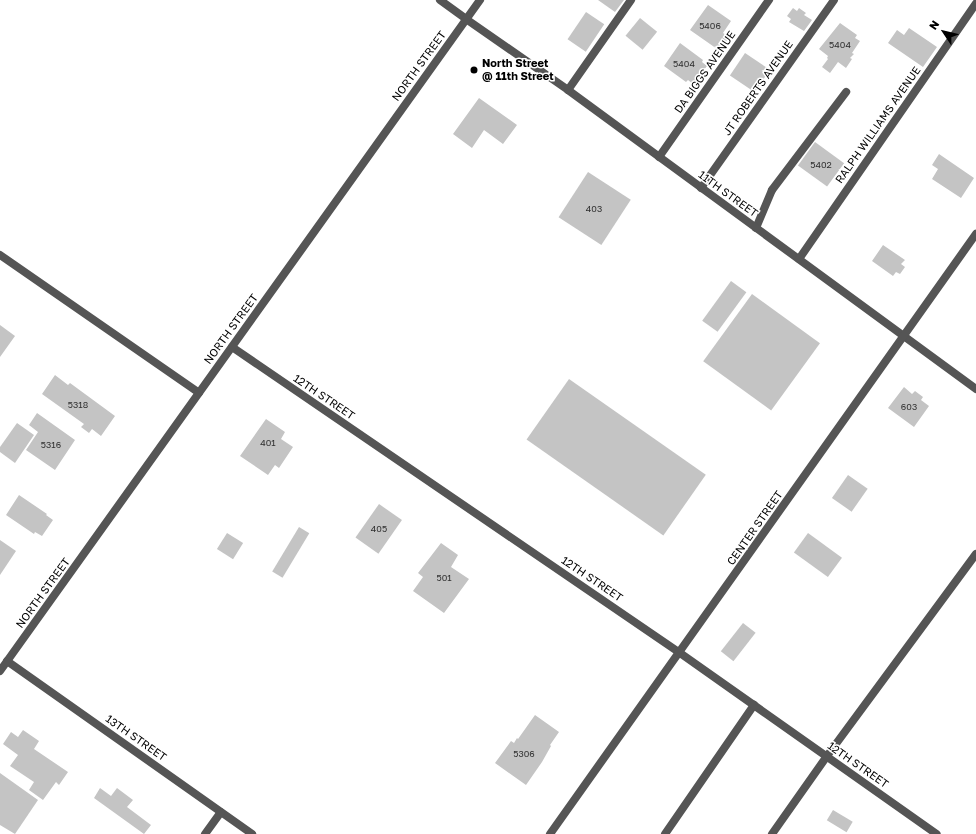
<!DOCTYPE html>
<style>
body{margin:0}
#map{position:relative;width:976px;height:834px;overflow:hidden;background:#fff;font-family:"Golos Text",sans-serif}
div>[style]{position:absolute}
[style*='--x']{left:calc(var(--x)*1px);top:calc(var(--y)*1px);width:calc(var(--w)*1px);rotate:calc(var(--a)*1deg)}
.building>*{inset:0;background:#c4c4c4;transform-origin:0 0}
.lane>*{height:8px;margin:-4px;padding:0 4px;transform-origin:4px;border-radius:4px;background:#555}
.street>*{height:8px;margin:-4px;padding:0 4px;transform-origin:4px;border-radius:4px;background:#555}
.dots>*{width:11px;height:11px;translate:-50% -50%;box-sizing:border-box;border:2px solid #fff;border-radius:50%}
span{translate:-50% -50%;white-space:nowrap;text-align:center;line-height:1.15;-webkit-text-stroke:3px #fff;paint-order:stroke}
.number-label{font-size:9px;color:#313131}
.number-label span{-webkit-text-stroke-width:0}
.poi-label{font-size:11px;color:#000;font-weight:700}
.left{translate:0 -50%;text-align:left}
.street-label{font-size:11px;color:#000}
.north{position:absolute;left:924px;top:12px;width:40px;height:40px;-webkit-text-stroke:3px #fff;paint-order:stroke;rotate:305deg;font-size:11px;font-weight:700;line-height:16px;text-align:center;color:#000}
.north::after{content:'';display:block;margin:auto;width:14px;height:18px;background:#000;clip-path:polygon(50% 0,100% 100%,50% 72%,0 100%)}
</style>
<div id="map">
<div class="building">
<div style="clip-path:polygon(598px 0,624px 0,615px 12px)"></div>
<div style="clip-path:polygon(708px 5px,731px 21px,723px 33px,729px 37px,720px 51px,690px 30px)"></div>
<div style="clip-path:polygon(793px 8px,797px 11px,799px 8px,806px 13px,804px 15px,812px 20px,804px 31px,789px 22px,791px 19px,787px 16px)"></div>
<div style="left:586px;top:12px;width:22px;height:33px;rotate:34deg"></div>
<div style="left:640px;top:18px;width:22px;height:23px;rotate:39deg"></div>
<div style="clip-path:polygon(840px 23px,857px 35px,855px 38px,860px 41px,852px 53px,854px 54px,850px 58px,852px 59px,846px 68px,838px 62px,830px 73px,822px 67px,828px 59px,827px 58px,828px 56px,819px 49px)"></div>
<div style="clip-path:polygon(909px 28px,937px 47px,923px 67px,888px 43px,897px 30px,904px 35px)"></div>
<div style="clip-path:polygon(680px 43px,703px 60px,702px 62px,707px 66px,693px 84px,688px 80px,686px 82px,664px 66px)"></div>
<div style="left:745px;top:53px;width:30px;height:27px;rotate:34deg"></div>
<div style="clip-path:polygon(479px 98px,517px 125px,503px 144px,484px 130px,472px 148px,453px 134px)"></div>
<div style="left:815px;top:142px;width:36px;height:29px;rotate:36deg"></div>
<div style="clip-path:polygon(939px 154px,974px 178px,961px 198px,932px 179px,938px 169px,932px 165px)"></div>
<div style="left:588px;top:172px;width:51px;height:54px;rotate:33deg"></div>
<div style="clip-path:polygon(883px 245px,905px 260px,901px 264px,905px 267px,900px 274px,896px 272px,893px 276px,872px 261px)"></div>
<div style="left:731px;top:281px;width:19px;height:49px;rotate:36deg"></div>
<div style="left:752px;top:294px;width:84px;height:83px;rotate:36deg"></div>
<div style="clip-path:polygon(0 325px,15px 336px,0 357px)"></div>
<div style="clip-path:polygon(55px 375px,68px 385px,70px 383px,115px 416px,101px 436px,92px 429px,89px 433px,81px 427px,84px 424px,42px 394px)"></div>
<div style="left:569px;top:379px;width:167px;height:74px;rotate:35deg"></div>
<div style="clip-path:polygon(904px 387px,912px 394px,915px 391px,923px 397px,921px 400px,929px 406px,914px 427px,888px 408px)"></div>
<div style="clip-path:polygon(37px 413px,75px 440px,55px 470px,26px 450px,38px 432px,29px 425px)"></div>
<div style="clip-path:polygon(266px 419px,285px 432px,281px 439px,293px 447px,279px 468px,275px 465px,268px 475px,240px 456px)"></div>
<div style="clip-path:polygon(17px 423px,34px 435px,15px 463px,0 452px,0 447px)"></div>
<div style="left:848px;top:475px;width:24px;height:28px;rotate:35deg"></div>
<div style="clip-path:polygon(19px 495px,47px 514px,46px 515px,53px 520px,42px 536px,35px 532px,34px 534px,6px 515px)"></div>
<div style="left:379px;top:504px;width:28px;height:41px;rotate:35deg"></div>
<div style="left:299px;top:527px;width:12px;height:52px;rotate:31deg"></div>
<div style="left:227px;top:533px;width:19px;height:19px;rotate:32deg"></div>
<div style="left:808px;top:533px;width:42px;height:24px;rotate:36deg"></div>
<div style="clip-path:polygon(0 540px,16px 551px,0 575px)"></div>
<div style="clip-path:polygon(441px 543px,458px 555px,451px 567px,469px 579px,444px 613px,413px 591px,423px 577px,418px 573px)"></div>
<div style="left:743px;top:623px;width:16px;height:36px;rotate:38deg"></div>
<div style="clip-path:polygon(535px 715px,559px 732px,550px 745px,551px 746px,542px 762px,526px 785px,495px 763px,511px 741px,514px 743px,517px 738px,518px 739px)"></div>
<div style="clip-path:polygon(23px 730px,39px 741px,34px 749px,68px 772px,59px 785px,56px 782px,43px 800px,29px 790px,34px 782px,10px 766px,18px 755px,3px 744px,11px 732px,18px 737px)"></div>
<div style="clip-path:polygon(0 773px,38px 800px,15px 834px,0 825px)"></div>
<div style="clip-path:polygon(100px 788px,111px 796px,117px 788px,133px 800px,127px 807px,151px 825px,144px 834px,94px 798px)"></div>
<div style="left:833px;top:810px;width:23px;height:12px;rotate:31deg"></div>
</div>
<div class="lane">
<div style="--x:440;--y:0;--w:32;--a:36"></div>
<div style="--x:756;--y:228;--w:41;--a:-67.2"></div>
<div style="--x:772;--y:190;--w:123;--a:-52.9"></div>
<div style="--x:665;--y:834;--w:157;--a:-55.4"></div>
<div style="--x:772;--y:834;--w:95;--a:-54.8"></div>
<div style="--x:827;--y:756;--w:251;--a:-53.6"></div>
</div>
<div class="street">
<div style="--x:466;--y:19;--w:124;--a:34.8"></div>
<div style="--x:568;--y:90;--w:506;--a:36.24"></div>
<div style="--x:568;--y:90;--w:110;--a:-55"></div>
<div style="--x:659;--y:157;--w:192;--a:-55"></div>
<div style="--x:701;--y:188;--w:230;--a:-54.7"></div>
<div style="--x:0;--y:255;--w:242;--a:34.7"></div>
<div style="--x:799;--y:259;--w:311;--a:-55.3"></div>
<div style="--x:232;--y:347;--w:543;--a:34.33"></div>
<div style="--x:680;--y:653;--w:314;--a:35.2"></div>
<div style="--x:7;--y:661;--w:300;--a:35.2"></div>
<div style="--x:0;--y:671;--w:825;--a:-54.42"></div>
<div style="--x:205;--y:834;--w:27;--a:-54"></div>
<div style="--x:550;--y:834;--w:736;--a:-54.63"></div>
</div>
<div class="dots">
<div style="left:474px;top:70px;background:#000"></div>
</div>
<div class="number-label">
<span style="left:710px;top:26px">5406</span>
<span style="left:840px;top:45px">5404</span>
<span style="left:684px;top:64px">5404</span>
<span style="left:821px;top:165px">5402</span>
<span style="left:594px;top:209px">403</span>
<span style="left:78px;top:405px">5318</span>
<span style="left:909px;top:407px">603</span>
<span style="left:268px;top:443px">401</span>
<span style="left:51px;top:445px">5316</span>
<span style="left:379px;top:529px">405</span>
<span style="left:444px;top:578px">501</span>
<span style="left:524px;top:754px">5306</span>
</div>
<div class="poi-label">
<span class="left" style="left:482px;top:70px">North Street<br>@ 11th Street</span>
</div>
<div class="street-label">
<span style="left:419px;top:66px;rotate:-54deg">NORTH STREET</span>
<span style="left:705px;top:72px;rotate:-55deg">DA BIGGS AVENUE</span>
<span style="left:758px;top:88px;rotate:-55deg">JT ROBERTS AVENUE</span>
<span style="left:878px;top:125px;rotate:-55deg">RALPH WILLIAMS AVENUE</span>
<span style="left:728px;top:194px;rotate:36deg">11TH STREET</span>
<span style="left:231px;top:329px;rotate:-54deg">NORTH STREET</span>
<span style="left:324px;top:397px;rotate:34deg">12TH STREET</span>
<span style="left:755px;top:528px;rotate:-55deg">CENTER STREET</span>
<span style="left:592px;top:579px;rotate:34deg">12TH STREET</span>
<span style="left:43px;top:593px;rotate:-54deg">NORTH STREET</span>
<span style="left:136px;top:738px;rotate:35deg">13TH STREET</span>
<span style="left:858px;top:765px;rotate:35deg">12TH STREET</span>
</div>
<div class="north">N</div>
</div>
